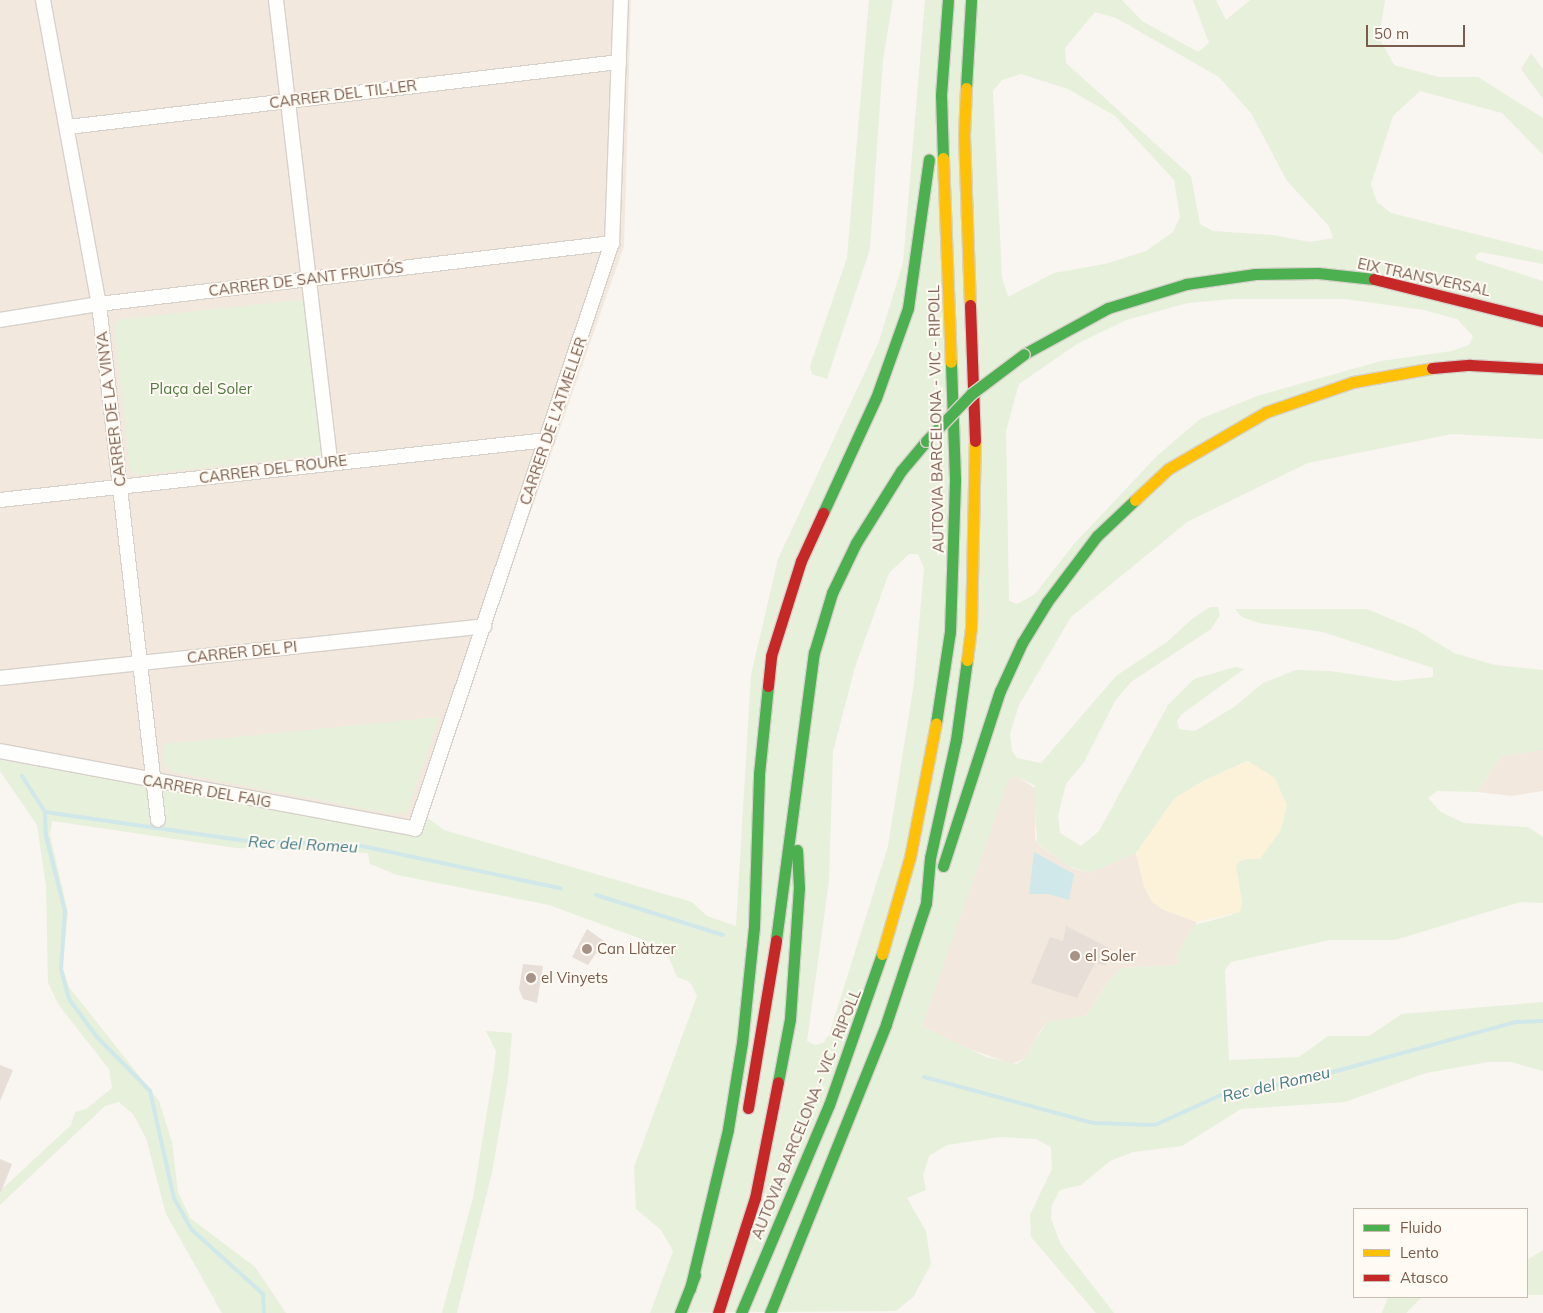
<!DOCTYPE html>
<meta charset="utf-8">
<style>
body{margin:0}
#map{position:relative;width:1543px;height:1313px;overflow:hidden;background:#f9f5f0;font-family:Mulish,sans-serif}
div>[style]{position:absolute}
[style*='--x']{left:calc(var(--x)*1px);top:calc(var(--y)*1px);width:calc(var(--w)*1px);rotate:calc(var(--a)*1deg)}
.residential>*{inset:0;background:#f2e8de}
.green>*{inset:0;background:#e7f0db}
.sand>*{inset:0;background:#fbf2d9}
.water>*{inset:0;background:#d0e8ea}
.stream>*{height:4px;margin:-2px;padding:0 2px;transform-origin:2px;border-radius:2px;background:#d0e8ea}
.building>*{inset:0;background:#e6ded7}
.roads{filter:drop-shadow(1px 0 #d7d1cb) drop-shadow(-1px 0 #d7d1cb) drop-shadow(0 1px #d7d1cb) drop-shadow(0 -1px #d7d1cb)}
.street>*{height:14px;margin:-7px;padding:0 7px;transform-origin:7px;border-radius:7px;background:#fefefd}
.fast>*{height:11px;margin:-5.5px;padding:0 5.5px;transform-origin:5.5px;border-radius:5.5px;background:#4caf50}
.slow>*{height:11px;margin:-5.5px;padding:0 5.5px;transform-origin:5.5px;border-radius:5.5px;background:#ffc107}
.jam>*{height:11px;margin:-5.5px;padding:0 5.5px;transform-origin:5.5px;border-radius:5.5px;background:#c62828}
.bridges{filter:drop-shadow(1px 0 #dad1cc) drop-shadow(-1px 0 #dad1cc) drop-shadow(0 1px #dad1cc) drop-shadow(0 -1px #dad1cc)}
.fast-bridge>*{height:11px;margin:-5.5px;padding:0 5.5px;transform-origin:5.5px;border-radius:5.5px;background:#4caf50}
.dots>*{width:14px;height:14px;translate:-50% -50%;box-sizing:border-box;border:2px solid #fffaf3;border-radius:50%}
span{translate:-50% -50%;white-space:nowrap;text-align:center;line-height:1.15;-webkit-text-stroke:4px #fffaf3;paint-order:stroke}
.street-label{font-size:15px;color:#7a5c4d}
.park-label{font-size:15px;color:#537a41}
.poi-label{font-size:15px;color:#7a5c4d}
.left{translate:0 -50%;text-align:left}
.water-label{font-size:16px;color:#437c86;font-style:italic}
.legend{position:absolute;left:1353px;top:1208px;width:175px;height:90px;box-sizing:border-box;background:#fffaf3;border:1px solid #cabbb1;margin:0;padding:6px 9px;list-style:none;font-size:15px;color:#7a5c4d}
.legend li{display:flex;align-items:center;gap:10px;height:25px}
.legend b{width:25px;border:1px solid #cabbb1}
.scale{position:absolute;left:1366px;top:25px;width:99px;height:22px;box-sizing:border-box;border:2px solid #7a5c4d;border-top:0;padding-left:6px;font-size:15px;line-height:18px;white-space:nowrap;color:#7a5c4d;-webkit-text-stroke:4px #fffaf3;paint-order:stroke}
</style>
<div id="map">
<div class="residential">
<div style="clip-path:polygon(0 0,631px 0,624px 246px,417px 836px,0 760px)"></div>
<div style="clip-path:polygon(1533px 749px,1543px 750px,1543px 791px,1512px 796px,1477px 792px,1501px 756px)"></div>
<div style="clip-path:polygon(1018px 777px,1036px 789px,1035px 839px,1040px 846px,1072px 868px,1090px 873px,1136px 853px,1144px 887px,1162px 909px,1197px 922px,1178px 953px,1177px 965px,1121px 968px,1107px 983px,1087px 1015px,1043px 1026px,1025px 1058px,1012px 1064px,961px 1046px,922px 1026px,1004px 787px,1009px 779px)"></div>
</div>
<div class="green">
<div style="clip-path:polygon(869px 0,893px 0,883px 60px,870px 249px,827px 379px,812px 374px,810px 366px,847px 258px)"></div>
<div style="clip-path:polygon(evenodd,925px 0,1122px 0,1142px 21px,1198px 52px,1209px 43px,1193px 0,1216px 0,1226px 20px,1250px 0,1385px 0,1379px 38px,1394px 65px,1439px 77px,1478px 77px,1543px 118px,1543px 155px,1502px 113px,1420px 91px,1393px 116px,1371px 184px,1377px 202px,1391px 213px,1543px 251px,1543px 264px,1480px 252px,1475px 256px,1477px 260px,1543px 281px,1543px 439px,1452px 434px,1308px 463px,1187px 522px,1071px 617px,1019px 705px,1010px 734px,1012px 751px,1017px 758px,1041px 763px,1116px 676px,1167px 642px,1192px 619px,1210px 607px,1218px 607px,1220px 615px,1211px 629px,1131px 682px,1115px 701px,1084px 762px,1066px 784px,1058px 816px,1060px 833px,1081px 846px,1099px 831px,1168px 705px,1194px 679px,1235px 667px,1244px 669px,1182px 714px,1177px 721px,1179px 729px,1195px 731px,1234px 707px,1263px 683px,1296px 670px,1330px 671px,1396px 681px,1433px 677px,1433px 668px,1323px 632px,1259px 623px,1242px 617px,1235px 609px,1367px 609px,1415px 629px,1454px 653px,1495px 665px,1543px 670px,1543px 750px,1501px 756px,1477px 792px,1437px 791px,1428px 798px,1441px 812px,1464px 823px,1528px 827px,1543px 837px,1543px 903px,1520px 902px,1395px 940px,1330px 940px,1231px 962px,1225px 970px,1229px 1060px,1299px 1057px,1328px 1036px,1369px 1036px,1402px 1014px,1543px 1002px,1543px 1071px,1511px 1062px,1488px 1062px,1426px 1073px,1345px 1102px,1241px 1109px,1182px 1146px,1133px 1152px,1110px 1161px,1081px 1185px,1060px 1190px,1052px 1205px,1051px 1219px,1061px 1245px,1114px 1313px,1096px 1313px,1031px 1237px,1030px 1215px,1052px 1169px,1051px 1147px,1036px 1139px,1000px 1137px,947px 1145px,929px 1156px,923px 1176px,926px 1190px,907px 1198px,926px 1231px,931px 1264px,914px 1296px,896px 1311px,650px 1313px,673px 1251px,661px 1230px,636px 1209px,634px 1167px,697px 996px,690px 982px,677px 977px,667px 953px,658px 945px,549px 905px,397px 875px,370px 864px,368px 853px,236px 848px,52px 821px,50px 835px,68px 913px,62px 968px,69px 987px,159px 1101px,172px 1142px,178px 1192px,190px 1218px,255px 1267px,286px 1313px,222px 1313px,166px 1214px,146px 1138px,133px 1114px,119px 1102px,105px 1106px,0 1205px,0 1191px,71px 1125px,75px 1112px,86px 1109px,112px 1088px,109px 1069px,58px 1004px,48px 982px,46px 886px,37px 825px,0 771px,0 760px,417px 836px,424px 815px,444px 830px,692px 902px,707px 916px,736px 926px,751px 675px,778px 559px,878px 344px,903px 263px,925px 0,1095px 12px,1116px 18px,1219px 77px,1251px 113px,1287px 181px,1329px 226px,1333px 238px,1310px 242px,1273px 235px,1213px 231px,1200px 224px,1191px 176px,1066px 63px,1065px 48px,1095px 12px,925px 0,1021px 74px,1068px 89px,1115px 116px,1174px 180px,1180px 217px,1173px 232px,1146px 251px,1105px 264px,1054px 273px,1008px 297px,1002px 277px,993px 91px,1002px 80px,1021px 74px,925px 0,1233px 299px,1345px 299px,1424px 310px,1457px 319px,1473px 336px,1469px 345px,1452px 351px,1381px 361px,1260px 395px,1200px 419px,1157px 456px,1074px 544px,1035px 594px,1017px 604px,1009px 601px,1006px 431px,1019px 384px,1077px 344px,1126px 320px,1188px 303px,1233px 299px,925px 0,909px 554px,918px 554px,924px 568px,914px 683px,888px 846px,829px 1035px,823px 1043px,815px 1045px,807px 1041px,829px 881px,833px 752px,855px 667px,889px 573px,909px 554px,925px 0,1247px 761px,1275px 778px,1251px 858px,1238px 861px,1235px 868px,1241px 897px,1232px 915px,1194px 925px,1178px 953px,1177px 965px,1121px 968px,1107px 983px,1087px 1015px,1046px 1022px,1025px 1058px,1017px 1064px,986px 1057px,922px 1026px,1009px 779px,1018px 777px,1034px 785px,1037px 843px,1068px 866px,1090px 873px,1136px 853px,1174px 799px,1203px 781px,1247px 761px)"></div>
<div style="clip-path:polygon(1531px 53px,1543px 69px,1543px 99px,1521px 69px)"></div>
<div style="clip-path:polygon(299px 300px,306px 302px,325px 451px,321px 455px,136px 475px,130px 469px,114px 324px,121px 319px)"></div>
<div style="clip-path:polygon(439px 717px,407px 812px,393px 814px,172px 772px,164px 764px,164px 744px)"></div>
<div style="clip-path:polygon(486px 1031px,512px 1033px,508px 1080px,492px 1173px,457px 1313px,442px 1313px,473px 1198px,494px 1068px,496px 1051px)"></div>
<div style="clip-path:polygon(1543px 1250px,1543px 1295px,1527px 1295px,1527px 1260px)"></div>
<div style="clip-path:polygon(1388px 1297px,1422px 1297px,1406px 1313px,1382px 1313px)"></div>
</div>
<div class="sand">
<div style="clip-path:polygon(1248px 761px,1275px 778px,1287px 805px,1281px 830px,1260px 859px,1242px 859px,1236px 865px,1242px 902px,1240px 912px,1197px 922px,1162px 909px,1152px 902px,1144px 887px,1136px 853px,1174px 799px,1203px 781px)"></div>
</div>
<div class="water">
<div style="clip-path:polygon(1034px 852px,1074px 874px,1069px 900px,1048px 894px,1029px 894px)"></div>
</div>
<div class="stream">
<div style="--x:22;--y:776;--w:43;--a:57.4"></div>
<div style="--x:45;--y:812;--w:24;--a:88"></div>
<div style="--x:46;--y:836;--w:77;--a:75.8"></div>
<div style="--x:65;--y:911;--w:58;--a:93.9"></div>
<div style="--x:61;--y:969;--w:31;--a:75"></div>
<div style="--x:69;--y:999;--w:47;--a:53.6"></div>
<div style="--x:97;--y:1037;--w:76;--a:45.5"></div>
<div style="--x:150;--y:1091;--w:110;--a:77.4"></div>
<div style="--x:174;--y:1198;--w:37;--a:61"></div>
<div style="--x:192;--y:1230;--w:96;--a:42"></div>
<div style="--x:263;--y:1294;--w:19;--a:87"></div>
<div style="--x:45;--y:812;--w:204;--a:8.2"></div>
<div style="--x:247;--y:841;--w:110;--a:2.1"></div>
<div style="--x:357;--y:845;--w:208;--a:12"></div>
<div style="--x:596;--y:895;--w:133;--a:17.5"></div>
<div style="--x:924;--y:1077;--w:175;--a:15.2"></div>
<div style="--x:1093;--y:1123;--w:62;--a:1.8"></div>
<div style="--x:1155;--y:1125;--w:72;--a:-24.4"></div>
<div style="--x:1221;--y:1095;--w:80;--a:-10"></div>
<div style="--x:1300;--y:1081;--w:224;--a:-15.3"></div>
<div style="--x:1516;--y:1022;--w:27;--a:-2"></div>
</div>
<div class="building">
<div style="clip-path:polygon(1066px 926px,1111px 949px,1106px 966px,1095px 963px,1077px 998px,1031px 983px,1050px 937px,1063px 941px)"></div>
<div style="clip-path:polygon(587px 929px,604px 941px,588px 965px,572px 957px)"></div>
<div style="clip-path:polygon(523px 964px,543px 966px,537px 1003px,523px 999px,519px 989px)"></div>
<div style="clip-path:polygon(0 1065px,13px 1070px,0 1101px)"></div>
<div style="clip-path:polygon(0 1159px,12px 1164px,1px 1192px,0 1192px)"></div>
</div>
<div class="roads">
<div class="street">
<div style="--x:43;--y:0;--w:309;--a:79.6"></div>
<div style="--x:99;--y:304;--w:519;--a:83.48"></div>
<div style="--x:276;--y:0;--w:464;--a:83.3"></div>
<div style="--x:68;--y:127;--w:555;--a:-6.73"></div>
<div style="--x:0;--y:320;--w:100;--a:-9.2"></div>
<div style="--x:99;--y:304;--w:517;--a:-6.78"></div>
<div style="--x:0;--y:500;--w:550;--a:-6.26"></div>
<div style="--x:0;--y:678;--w:487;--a:-6.1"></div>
<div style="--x:0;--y:751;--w:422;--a:10.6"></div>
<div style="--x:415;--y:829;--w:618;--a:-71.42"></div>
<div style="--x:612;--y:243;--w:243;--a:-87.9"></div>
</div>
<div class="fast">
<div style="--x:966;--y:88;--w:88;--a:-86.7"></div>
<div style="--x:943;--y:158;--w:63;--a:-91.8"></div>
<div style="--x:941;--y:95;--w:95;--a:-85.8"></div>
<div style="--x:1024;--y:354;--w:96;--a:-28.7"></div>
<div style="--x:1108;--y:308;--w:82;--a:-17.1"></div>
<div style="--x:1186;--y:284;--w:70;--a:-8.2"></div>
<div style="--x:1255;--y:274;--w:63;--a:-0.9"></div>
<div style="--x:1318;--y:273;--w:56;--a:6.1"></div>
<div style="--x:823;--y:513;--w:127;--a:-65.3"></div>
<div style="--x:876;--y:398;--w:96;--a:-70.4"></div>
<div style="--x:908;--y:308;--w:150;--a:-82"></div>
<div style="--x:936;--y:723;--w:92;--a:-81.3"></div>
<div style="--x:950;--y:632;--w:153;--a:-88.1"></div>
<div style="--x:955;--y:479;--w:117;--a:-92"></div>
<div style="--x:943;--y:866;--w:184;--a:-72"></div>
<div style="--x:1000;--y:691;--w:53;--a:-65.4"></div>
<div style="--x:1022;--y:643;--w:48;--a:-58.6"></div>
<div style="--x:1047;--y:602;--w:83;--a:-52.9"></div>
<div style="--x:1097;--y:536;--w:52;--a:-43.5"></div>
<div style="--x:776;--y:940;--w:290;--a:-82.5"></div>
<div style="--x:814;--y:653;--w:63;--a:-73.3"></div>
<div style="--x:832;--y:593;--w:55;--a:-64.4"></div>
<div style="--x:856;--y:543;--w:85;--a:-58"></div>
<div style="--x:901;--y:471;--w:39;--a:-50"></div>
<div style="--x:778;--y:1082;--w:64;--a:-79.2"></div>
<div style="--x:790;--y:1019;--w:131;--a:-86.1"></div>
<div style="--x:799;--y:888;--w:38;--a:-93"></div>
<div style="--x:690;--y:1289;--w:164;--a:-76.6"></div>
<div style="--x:728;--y:1129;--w:87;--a:-80.8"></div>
<div style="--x:742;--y:1043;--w:117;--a:-84.1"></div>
<div style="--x:754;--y:927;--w:153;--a:-88.1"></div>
<div style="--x:759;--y:774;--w:88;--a:-84.2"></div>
<div style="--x:680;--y:1313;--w:41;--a:-68.5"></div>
<div style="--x:741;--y:1313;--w:226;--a:-67.1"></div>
<div style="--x:829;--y:1105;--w:160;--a:-70.7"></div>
<div style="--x:770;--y:1313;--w:311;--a:-68.1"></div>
<div style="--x:886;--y:1024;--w:127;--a:-71.7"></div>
<div style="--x:926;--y:903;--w:45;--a:-84.9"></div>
<div style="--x:930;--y:858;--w:121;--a:-77.6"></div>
<div style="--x:956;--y:740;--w:81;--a:-82.2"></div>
</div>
<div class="slow">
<div style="--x:966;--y:88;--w:47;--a:92.4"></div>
<div style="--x:964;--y:135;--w:170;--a:88"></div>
<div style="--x:943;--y:158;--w:204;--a:87.8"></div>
<div style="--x:1135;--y:500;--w:45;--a:-43.2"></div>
<div style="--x:1168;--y:469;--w:113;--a:-30.2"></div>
<div style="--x:1266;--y:412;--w:92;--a:-19"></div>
<div style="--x:1353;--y:382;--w:80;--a:-10"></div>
<div style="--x:967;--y:660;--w:32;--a:-83"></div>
<div style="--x:971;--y:628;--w:187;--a:-88.8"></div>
<div style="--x:882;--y:954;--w:101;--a:-73.9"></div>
<div style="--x:910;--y:857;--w:136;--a:-79"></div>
</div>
<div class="jam">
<div style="--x:1374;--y:279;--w:174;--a:14"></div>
<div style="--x:970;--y:305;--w:136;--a:87.9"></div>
<div style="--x:1432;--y:368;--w:38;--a:-5"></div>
<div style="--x:1470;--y:365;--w:73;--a:3.1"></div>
<div style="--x:768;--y:686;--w:30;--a:-84"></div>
<div style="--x:771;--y:656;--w:100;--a:-72.5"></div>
<div style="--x:801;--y:561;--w:53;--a:-65.4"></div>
<div style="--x:748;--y:1108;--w:170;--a:-80.5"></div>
<div style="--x:718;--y:1313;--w:121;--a:-72.2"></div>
<div style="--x:755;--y:1198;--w:118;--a:-78.8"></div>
</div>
</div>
<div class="bridges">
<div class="fast-bridge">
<div style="--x:926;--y:441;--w:65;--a:-46.2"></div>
<div style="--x:971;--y:394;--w:66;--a:-37"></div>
</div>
</div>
<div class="dots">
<div style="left:587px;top:949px;background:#a69286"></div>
<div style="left:1075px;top:956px;background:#a69286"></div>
<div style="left:531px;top:978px;background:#a69286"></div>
</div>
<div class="street-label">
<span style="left:343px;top:94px;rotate:-7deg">CARRER DEL TIL·LER</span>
<span style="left:1424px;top:277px;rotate:12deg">EIX TRANSVERSAL</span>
<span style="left:306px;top:279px;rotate:-7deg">CARRER DE SANT FRUITÓS</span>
<span style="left:111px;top:409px;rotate:-97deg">CARRER DE LA VINYA</span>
<span style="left:936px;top:419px;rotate:-91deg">AUTOVIA BARCELONA - VIC - RIPOLL</span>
<span style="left:553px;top:421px;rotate:-71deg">CARRER DE L'ATMELLER</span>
<span style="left:273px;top:469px;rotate:-7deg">CARRER DEL ROURE</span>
<span style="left:242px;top:652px;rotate:-6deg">CARRER DEL PI</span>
<span style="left:207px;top:791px;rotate:10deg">CARRER DEL FAIG</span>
<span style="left:806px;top:1114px;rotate:-68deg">AUTOVIA BARCELONA - VIC - RIPOLL</span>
</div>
<div class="park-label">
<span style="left:201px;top:389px">Plaça del Soler</span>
</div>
<div class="poi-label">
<span class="left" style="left:597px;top:949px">Can Llàtzer</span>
<span class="left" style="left:1085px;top:956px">el Soler</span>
<span class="left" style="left:541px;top:978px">el Vinyets</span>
</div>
<div class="water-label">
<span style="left:303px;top:844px;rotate:3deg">Rec del Romeu</span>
<span style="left:1276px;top:1084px;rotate:-13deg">Rec del Romeu</span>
</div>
<ul class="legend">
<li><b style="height:6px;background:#4caf50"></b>Fluido</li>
<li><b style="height:6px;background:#ffc107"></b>Lento</li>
<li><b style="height:6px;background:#c62828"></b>Atasco</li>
</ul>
<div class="scale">50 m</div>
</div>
